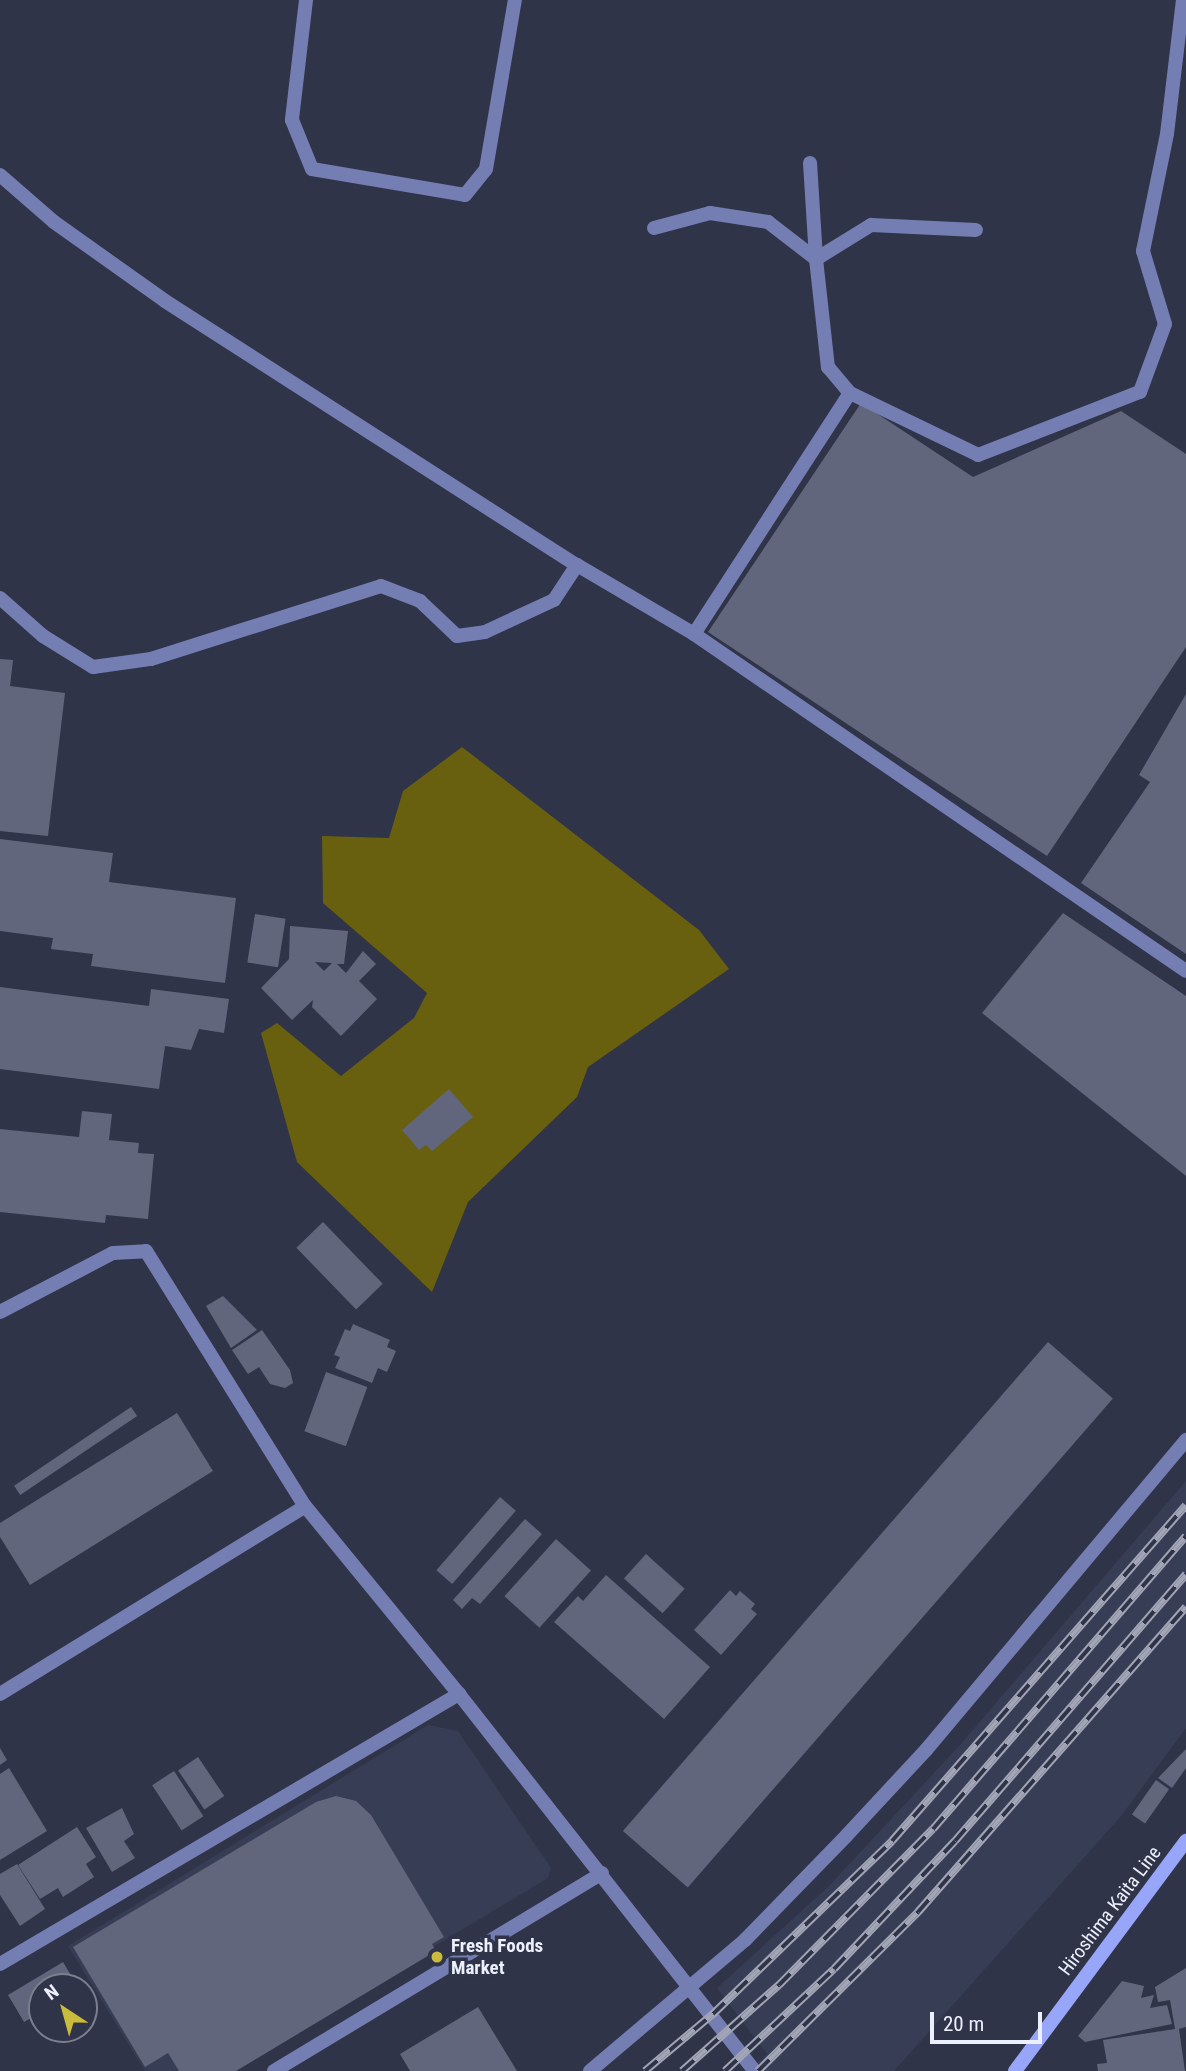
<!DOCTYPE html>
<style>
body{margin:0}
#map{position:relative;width:1186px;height:2071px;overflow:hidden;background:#303448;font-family:"Roboto Condensed",sans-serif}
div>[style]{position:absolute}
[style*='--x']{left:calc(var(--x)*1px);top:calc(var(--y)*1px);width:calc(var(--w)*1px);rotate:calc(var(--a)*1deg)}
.built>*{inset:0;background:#383d56}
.forest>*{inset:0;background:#68600f}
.building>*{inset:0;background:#61667d;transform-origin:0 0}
.service>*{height:14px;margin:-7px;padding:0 7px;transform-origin:7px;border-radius:7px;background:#747eb3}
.minor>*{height:14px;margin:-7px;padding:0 7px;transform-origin:7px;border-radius:7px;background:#747eb3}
.tertiary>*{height:14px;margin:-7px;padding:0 7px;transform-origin:7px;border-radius:7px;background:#747eb3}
.secondary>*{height:14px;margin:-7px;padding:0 7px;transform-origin:7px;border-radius:7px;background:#98a6fa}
.rail>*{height:8px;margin-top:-4px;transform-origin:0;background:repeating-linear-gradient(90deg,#303448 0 16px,#a1a5b5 0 32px);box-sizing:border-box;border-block:2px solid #a1a5b5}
.dots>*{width:19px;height:19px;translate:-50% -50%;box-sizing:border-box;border:4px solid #303448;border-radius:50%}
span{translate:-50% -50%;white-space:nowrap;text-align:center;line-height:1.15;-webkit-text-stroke:7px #303448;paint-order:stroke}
.street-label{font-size:19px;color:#eceffc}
.poi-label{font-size:19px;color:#eceffc;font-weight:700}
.left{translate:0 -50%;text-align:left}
.north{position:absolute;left:28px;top:1973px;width:70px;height:70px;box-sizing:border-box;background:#303448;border:2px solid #7b7f90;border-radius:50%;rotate:324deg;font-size:19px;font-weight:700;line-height:28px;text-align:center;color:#eceffc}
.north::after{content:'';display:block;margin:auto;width:24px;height:32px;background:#c9bb3b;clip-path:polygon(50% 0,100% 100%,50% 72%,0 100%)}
.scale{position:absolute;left:930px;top:2012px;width:112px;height:32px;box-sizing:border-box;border:4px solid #eceffc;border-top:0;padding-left:9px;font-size:21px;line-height:24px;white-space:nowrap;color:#eceffc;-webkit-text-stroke:5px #303448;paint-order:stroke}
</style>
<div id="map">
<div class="built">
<div style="clip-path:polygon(1186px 1481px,1186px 1728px,1121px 1816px,894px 2071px,748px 2071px,767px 2054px,717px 1988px,828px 1887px,960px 1745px)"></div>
<div style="clip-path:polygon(428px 1725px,458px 1731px,551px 1868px,548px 1878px,226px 2071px,145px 2071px,68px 1946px)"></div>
</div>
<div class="forest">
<div style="clip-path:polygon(462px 747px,699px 930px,729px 969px,588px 1067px,577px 1097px,468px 1202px,432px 1292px,297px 1162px,261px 1033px,277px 1023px,341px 1076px,414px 1018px,427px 993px,323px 903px,322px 836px,389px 838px,403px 791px)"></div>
</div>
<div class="building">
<div style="clip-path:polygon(861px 403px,973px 477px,1121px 411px,1186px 454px,1186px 647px,1047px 856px,708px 632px)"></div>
<div style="clip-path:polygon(0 659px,13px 660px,10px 686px,65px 693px,48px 836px,0 831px)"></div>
<div style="clip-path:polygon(1186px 694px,1186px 954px,1081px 883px,1150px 782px,1139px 775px)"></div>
<div style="clip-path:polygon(0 839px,113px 853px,109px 882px,236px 898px,225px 983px,91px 966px,93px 954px,51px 949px,53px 938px,0 931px)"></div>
<div style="clip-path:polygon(1063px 913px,1186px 996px,1186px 1176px,982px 1013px)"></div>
<div style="left:255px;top:914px;width:31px;height:49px;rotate:9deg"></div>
<div style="clip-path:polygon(evenodd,290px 926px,348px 931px,344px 964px,337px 964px,346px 973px,363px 951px,376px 964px,359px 981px,377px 999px,341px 1036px,312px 1007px,313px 1000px,292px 1020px,261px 988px,289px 959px,290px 926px,315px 962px,332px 963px,324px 971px,315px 962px)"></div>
<div style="clip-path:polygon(0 987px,149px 1006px,151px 989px,229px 999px,224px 1033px,199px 1029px,191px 1050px,165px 1046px,159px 1089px,0 1069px)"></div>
<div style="clip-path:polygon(449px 1089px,473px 1117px,432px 1151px,426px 1145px,419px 1150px,402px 1130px)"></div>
<div style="clip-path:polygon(82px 1111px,112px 1114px,109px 1140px,139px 1143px,138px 1153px,154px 1154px,148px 1219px,106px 1215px,105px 1223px,0 1212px,0 1129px,79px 1137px)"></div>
<div style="left:323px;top:1222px;width:86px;height:37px;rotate:46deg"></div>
<div style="clip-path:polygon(223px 1296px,257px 1330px,231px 1348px,206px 1306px)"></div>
<div style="clip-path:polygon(353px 1324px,390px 1340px,387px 1347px,396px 1351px,387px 1372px,378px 1368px,372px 1383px,335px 1368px,340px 1357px,334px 1355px,345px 1329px,350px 1331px)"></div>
<div style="clip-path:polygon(262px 1330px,290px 1370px,293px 1383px,285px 1388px,270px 1384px,259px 1367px,248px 1374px,232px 1350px)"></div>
<div style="left:1048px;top:1342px;width:86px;height:648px;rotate:41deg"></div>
<div style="left:326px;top:1372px;width:44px;height:63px;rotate:20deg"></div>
<div style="left:131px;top:1407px;width:11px;height:141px;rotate:56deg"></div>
<div style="clip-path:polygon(177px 1413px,213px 1471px,30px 1585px,0 1537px,0 1523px)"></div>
<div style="left:500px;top:1497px;width:21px;height:97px;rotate:41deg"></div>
<div style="clip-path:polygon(525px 1519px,542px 1534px,480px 1604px,472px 1598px,462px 1609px,453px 1600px)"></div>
<div style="left:556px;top:1539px;width:47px;height:77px;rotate:42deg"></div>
<div style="left:646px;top:1554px;width:52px;height:33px;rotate:42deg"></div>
<div style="clip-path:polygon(606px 1575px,710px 1667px,664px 1719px,554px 1622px,578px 1596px,583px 1601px)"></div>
<div style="clip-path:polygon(730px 1590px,736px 1596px,740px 1591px,755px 1604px,751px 1609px,757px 1614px,721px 1655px,694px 1630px)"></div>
<div style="clip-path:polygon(0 1748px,7px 1760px,0 1765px)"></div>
<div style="clip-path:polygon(1186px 1749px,1186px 1768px,1172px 1788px,1158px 1778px)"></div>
<div style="left:198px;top:1757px;width:47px;height:24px;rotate:56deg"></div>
<div style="clip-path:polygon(9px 1768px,47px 1831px,0 1860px,0 1774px)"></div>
<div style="left:174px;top:1771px;width:54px;height:26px;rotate:57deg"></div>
<div style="left:1156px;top:1780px;width:16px;height:42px;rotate:35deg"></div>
<div style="clip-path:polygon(336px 1796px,356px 1801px,371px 1815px,444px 1937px,432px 1944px,436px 1951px,236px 2071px,179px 2071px,168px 2053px,145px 2067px,73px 1947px,316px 1802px)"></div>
<div style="clip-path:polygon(122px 1808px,134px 1834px,124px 1841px,135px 1858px,112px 1872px,86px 1828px)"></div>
<div style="clip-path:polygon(77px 1827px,96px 1857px,86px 1864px,94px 1877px,63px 1897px,58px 1888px,40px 1899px,18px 1865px)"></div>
<div style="clip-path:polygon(17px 1864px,45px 1909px,20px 1926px,0 1895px,0 1874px)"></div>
<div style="clip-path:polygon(63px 1962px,78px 1987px,42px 1987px,42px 2012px,24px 2022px,8px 1995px)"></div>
<div style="clip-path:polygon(1186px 1968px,1186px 2027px,1179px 2029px,1185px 2071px,1098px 2071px,1097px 2064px,1107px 2063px,1103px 2040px,1175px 2029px,1170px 2000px,1158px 2002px,1155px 1987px)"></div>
<div style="clip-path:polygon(1122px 1981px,1144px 1986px,1141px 1998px,1154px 1995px,1150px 2008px,1167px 2005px,1172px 2024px,1085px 2042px,1078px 2036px)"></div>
<div style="clip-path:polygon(478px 2007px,517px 2071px,410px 2071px,400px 2054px)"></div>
</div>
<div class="service">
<div style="--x:0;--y:1694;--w:358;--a:-31.6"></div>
<div style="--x:0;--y:1964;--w:533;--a:-30.47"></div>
<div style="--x:274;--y:2071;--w:383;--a:-31.1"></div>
</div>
<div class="minor">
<div style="--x:306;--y:0;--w:121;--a:96.7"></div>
<div style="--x:292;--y:120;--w:53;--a:67.8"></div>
<div style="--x:312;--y:169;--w:155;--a:9.6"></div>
<div style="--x:465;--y:195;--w:33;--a:-51"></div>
<div style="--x:486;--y:169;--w:171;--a:-80.3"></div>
<div style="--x:810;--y:163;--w:96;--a:86.4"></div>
<div style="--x:816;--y:259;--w:65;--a:-31.7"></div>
<div style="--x:871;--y:225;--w:105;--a:2.7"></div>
<div style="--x:654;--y:228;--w:58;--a:-15"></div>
<div style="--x:710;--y:213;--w:59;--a:8.8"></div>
<div style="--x:768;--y:222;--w:61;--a:37.6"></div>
<div style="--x:816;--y:259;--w:109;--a:83.7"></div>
<div style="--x:828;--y:367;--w:34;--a:50"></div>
<div style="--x:0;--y:598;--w:57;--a:41.5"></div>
<div style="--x:43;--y:636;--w:59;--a:31.8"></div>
<div style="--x:93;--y:667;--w:59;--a:-7.9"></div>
<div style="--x:151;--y:659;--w:241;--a:-17.6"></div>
<div style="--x:381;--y:586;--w:42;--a:21"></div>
<div style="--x:420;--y:601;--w:51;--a:43.4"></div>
<div style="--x:457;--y:636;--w:28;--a:-8"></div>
<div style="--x:485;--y:632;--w:76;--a:-24.9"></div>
<div style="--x:554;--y:600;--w:42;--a:-56.7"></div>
<div style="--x:577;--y:565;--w:136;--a:30.5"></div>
<div style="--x:694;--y:634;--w:596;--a:34.41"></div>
<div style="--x:694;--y:634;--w:287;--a:-57.1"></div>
<div style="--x:850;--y:393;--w:142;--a:25.8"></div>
<div style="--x:978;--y:455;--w:174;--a:-21.3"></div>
<div style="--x:1140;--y:392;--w:72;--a:-69.8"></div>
<div style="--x:1165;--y:324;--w:76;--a:-106.8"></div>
<div style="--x:1143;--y:251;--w:119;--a:-78.4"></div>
<div style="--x:1167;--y:134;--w:135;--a:-83.2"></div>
<div style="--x:0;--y:1312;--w:127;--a:-27.6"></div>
<div style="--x:113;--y:1253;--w:33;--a:-3"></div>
<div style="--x:146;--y:1251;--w:301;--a:58.1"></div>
<div style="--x:305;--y:1506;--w:243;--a:50.7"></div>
<div style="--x:459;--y:1694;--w:479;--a:51.9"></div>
<div style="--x:590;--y:2071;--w:203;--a:-40.2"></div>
<div style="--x:745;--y:1940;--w:146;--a:-45.8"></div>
<div style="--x:847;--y:1835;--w:116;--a:-47.1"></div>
<div style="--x:926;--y:1750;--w:405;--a:-50"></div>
</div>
<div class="tertiary">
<div style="--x:0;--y:175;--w:72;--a:41"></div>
<div style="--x:54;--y:222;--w:136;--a:35.4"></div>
<div style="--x:165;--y:301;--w:489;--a:32.7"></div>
</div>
<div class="secondary">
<div style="--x:1015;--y:2071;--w:287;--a:-53.4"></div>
</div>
<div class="rail">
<div style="--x:645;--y:2071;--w:89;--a:-40"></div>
<div style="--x:713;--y:2014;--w:249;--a:-44"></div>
<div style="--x:892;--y:1841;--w:446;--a:-48.8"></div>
<div style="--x:682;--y:2071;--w:130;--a:-41.6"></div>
<div style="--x:779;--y:1985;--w:219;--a:-45.4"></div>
<div style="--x:933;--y:1829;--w:387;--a:-49.2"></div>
<div style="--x:725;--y:2071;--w:149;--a:-43.1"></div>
<div style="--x:834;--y:1969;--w:176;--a:-46.6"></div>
<div style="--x:955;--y:1841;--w:353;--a:-49.1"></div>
<div style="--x:758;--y:2071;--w:226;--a:-44.8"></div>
<div style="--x:918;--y:1912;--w:406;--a:-48.7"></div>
</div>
<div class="dots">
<div style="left:437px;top:1957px;background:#c9bb3b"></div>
</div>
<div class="street-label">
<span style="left:1110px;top:1911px;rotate:-53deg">Hiroshima Kaita Line</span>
</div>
<div class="poi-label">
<span class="left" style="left:451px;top:1957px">Fresh Foods<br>Market</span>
</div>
<div class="north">N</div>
<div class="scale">20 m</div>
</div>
